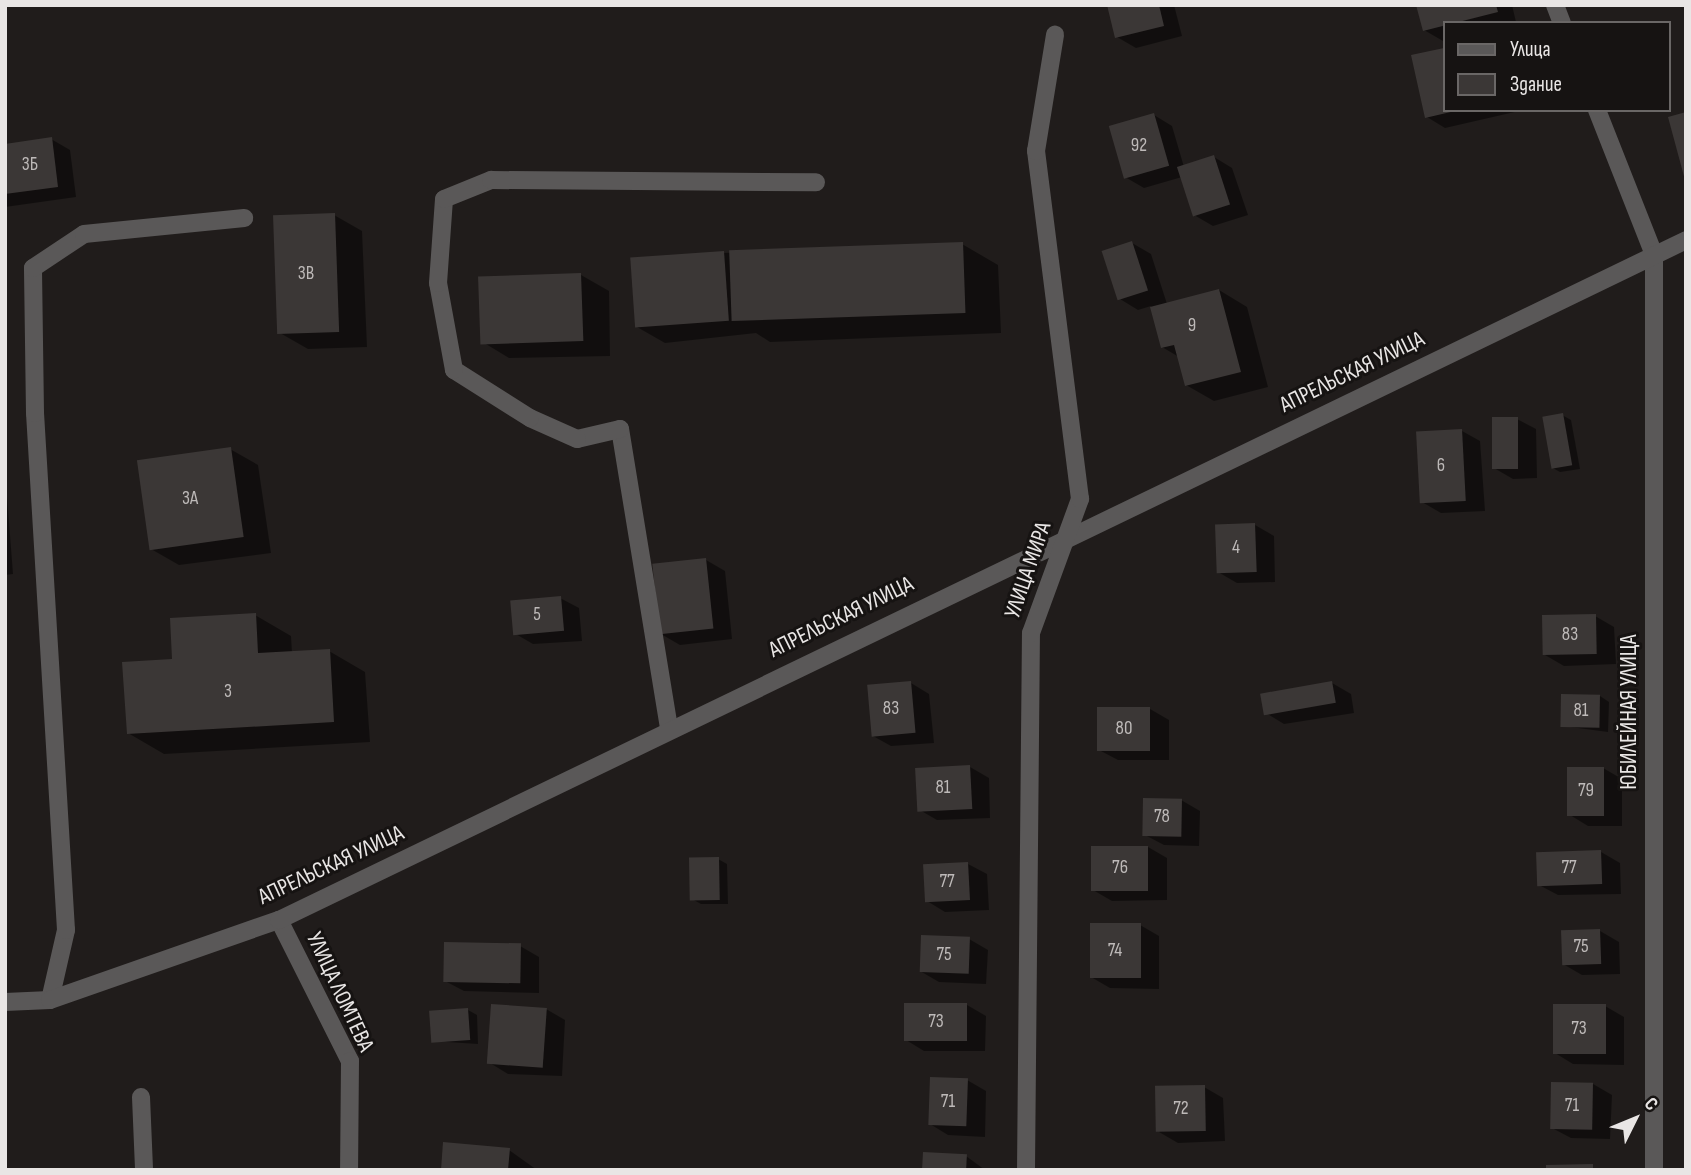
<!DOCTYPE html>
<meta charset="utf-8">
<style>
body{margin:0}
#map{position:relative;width:1691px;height:1175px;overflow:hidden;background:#201c1b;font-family:"Sofia Sans Condensed",sans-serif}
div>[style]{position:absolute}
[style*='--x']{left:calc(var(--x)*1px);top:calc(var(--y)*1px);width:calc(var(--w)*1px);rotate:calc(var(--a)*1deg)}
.shadow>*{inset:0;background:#0007}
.building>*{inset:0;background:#3b3736;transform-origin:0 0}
.minor>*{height:18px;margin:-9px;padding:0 9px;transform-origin:9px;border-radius:9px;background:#5a5858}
span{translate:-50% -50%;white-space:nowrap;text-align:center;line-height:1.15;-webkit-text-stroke:6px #161312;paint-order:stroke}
.number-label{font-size:19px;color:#bebab9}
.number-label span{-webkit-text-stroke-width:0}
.street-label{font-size:23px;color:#e9e6e5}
.frame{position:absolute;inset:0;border:7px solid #e9e6e5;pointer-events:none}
.legend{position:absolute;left:1443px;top:21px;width:228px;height:91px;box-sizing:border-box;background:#161312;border:2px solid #6a6766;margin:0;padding:9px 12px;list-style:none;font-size:21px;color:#e9e6e5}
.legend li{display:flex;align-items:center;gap:14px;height:35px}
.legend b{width:35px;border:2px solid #6a6766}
.north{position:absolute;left:1600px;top:1084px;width:70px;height:70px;-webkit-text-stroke:5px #161312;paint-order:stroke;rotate:47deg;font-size:19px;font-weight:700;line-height:28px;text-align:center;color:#e9e6e5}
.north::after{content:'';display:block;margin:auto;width:24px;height:32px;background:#e9e6e5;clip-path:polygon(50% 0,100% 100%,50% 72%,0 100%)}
</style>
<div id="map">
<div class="shadow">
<div style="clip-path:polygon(1109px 5px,1174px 5px,1182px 36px,1136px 48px,1117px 37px)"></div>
<div style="clip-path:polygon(1418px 5px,1512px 5px,1516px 22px,1444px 23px,1443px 41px,1424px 30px)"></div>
<div style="clip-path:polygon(1444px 50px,1444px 110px,1519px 111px,1445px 128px,1427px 117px,1413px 56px)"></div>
<div style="clip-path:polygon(1154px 115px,1172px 126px,1184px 167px,1214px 157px,1232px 168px,1248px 215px,1213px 226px,1194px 215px,1182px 177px,1144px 188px,1125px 177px)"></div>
<div style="clip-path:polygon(51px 139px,70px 150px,76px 197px,5px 207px,5px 145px)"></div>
<div style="clip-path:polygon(334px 215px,362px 231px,367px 347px,308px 349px,280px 333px)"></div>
<div style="clip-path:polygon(1132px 243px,1151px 254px,1167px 304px,1219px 290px,1247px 307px,1268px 387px,1214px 401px,1186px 385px,1179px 357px,1162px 347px,1151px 306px,1138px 310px,1120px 299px)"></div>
<div style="clip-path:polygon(962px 244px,998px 265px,1001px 333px,770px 342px,756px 333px,665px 343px,637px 327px,723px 253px)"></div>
<div style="clip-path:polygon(581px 275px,609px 291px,610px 356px,509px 358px,481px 341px)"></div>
<div style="clip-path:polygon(1562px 415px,1571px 420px,1580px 469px,1560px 472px,1551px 467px)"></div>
<div style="clip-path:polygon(1517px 419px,1536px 429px,1537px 478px,1513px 479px,1494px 468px)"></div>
<div style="clip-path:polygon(1462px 431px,1480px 441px,1485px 511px,1441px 513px,1422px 502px)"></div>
<div style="clip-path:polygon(230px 449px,258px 465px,271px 553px,179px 565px,151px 549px)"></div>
<div style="clip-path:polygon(5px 471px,13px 574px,5px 575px)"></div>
<div style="clip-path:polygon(1255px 525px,1274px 536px,1275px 582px,1237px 583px,1218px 572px)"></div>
<div style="clip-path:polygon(706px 560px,725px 571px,732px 639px,680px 645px,661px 634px)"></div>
<div style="clip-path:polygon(560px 598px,579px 608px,582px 641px,533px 644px,514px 633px)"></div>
<div style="clip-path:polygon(255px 615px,291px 636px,292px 653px,329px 651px,365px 672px,370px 742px,164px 754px,128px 733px)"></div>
<div style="clip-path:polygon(1595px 616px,1614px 627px,1616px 664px,1564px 666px,1545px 655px)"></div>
<div style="clip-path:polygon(911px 683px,929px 694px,934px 743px,891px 746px,873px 736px)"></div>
<div style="clip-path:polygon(1332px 683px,1351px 694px,1354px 713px,1284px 724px,1266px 713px)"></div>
<div style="clip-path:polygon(1600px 696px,1609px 702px,1608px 732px,1563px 726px)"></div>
<div style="clip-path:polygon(1150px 709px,1169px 720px,1169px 760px,1118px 760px,1099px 750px)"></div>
<div style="clip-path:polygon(970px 767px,989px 778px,990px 818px,937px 820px,918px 809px)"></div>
<div style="clip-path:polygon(1603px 768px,1622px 779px,1622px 826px,1588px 826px,1570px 815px)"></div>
<div style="clip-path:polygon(1181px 800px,1200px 811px,1199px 846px,1164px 845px,1145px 835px)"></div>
<div style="clip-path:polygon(1148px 847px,1167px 858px,1167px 900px,1112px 901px,1093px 890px)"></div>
<div style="clip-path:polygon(1601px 852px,1620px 863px,1621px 894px,1558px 895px,1539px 885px)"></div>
<div style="clip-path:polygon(718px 859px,727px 864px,728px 904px,701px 904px,692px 899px)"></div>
<div style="clip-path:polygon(968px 864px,987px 874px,989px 910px,945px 912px,927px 901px)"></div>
<div style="clip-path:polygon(1140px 925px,1159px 936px,1159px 989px,1110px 988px,1091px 977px)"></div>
<div style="clip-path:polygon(1600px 931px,1619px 942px,1620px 974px,1582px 975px,1563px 964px)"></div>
<div style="clip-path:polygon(969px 939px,988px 950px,986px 984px,939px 982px,920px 971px)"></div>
<div style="clip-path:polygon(520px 946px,539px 957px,539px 993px,464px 991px,445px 981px)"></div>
<div style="clip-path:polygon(967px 1005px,986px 1016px,985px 1051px,924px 1051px,906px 1040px)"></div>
<div style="clip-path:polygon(1605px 1006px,1624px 1017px,1624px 1065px,1573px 1064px,1555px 1053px)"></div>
<div style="clip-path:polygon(546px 1009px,565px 1020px,562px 1076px,508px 1074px,490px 1063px)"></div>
<div style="clip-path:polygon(468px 1010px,477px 1015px,478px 1044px,432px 1041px)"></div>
<div style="clip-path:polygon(967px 1080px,986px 1091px,985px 1137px,948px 1135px,930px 1124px)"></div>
<div style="clip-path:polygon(1593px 1084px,1612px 1095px,1610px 1139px,1571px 1138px,1552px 1128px)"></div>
<div style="clip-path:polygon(1204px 1087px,1223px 1098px,1225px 1141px,1178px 1143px,1159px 1132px)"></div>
<div style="clip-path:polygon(509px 1150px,537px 1170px,443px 1170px)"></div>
<div style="clip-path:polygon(966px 1156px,985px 1170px,924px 1170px)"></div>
</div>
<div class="building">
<div style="clip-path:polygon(1107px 5px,1159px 5px,1164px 26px,1115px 38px)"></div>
<div style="clip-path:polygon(1416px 5px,1496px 5px,1498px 12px,1423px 31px)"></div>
<div style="clip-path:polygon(1444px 48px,1444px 110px,1455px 111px,1425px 118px,1411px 55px)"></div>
<div style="clip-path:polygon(1686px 112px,1686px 180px,1685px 180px,1668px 117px)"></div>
<div style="left:1154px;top:113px;width:55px;height:47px;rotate:74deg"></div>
<div style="clip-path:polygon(52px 137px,58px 187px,5px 194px,5px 144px)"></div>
<div style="left:1214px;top:155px;width:52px;height:39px;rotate:72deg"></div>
<div style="left:335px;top:213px;width:119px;height:62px;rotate:88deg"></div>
<div style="left:1132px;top:241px;width:52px;height:32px;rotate:72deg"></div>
<div style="left:963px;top:242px;width:71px;height:234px;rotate:88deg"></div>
<div style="left:724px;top:251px;width:70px;height:94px;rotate:86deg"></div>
<div style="left:581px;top:273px;width:68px;height:103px;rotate:88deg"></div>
<div style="clip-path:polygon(1219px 289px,1241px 372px,1185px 386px,1174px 345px,1161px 348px,1150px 307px)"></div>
<div style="left:1563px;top:413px;width:53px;height:21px;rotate:80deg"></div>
<div style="left:1492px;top:417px;width:26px;height:52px"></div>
<div style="left:1462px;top:429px;width:72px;height:46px;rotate:87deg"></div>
<div style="left:231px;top:447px;width:91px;height:95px;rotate:82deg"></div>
<div style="left:1255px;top:523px;width:49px;height:40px;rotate:88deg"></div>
<div style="left:706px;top:558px;width:71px;height:54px;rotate:84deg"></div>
<div style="left:561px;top:596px;width:35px;height:51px;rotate:85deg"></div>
<div style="clip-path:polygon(256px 613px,258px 653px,330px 649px,334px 722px,127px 734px,122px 662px,172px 659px,170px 618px)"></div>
<div style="left:1596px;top:614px;width:40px;height:54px;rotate:89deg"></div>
<div style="left:911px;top:681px;width:52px;height:44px;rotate:85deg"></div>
<div style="left:1332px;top:681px;width:22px;height:73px;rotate:80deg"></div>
<div style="left:1561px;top:694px;width:39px;height:33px;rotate:1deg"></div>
<div style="left:1097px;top:707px;width:53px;height:44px"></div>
<div style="left:970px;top:765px;width:44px;height:55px;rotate:87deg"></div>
<div style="left:1567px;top:767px;width:37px;height:49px"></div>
<div style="left:1143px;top:798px;width:39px;height:38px;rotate:1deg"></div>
<div style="left:1091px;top:846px;width:57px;height:45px"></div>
<div style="left:1601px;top:850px;width:34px;height:65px;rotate:88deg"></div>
<div style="left:719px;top:857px;width:43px;height:30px;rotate:89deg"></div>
<div style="left:968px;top:862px;width:38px;height:45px;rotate:87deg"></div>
<div style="left:1090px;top:923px;width:51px;height:55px"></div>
<div style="left:1600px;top:929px;width:35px;height:39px;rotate:88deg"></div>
<div style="left:921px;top:935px;width:49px;height:37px;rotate:2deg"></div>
<div style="left:444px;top:942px;width:77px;height:40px;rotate:1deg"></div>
<div style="left:904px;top:1003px;width:63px;height:38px"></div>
<div style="left:491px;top:1004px;width:56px;height:60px;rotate:4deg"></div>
<div style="left:1553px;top:1004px;width:53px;height:50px"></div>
<div style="left:468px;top:1008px;width:32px;height:39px;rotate:86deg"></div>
<div style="left:930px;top:1077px;width:38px;height:48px;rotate:2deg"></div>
<div style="left:1551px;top:1082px;width:42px;height:47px;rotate:1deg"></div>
<div style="left:1205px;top:1085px;width:46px;height:50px;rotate:89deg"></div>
<div style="clip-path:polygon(443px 1142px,510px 1148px,508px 1170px,441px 1170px)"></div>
<div style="left:923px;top:1152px;width:44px;height:18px;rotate:3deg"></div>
<div style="clip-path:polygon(1593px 1164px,1593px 1170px,1546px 1170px,1546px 1165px)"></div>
</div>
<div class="minor">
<div style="--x:1555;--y:5;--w:19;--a:69"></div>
<div style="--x:1597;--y:110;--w:156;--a:68.5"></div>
<div style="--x:1654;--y:255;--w:915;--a:90"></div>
<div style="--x:669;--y:728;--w:303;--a:-99.3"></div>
<div style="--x:620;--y:429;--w:44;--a:166.9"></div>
<div style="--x:577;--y:439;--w:51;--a:-155.9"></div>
<div style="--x:530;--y:418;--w:90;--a:-147.7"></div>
<div style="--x:454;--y:370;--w:88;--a:-100.4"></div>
<div style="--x:438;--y:283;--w:84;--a:-85.9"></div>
<div style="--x:444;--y:199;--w:51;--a:-22"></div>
<div style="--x:491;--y:180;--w:325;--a:0.4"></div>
<div style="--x:279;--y:920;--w:158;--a:63.3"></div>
<div style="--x:350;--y:1061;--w:109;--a:90.5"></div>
<div style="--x:50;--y:1000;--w:72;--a:-77.1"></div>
<div style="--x:66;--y:930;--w:518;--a:-93.43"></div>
<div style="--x:35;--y:413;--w:145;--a:-90.8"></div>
<div style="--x:33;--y:268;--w:61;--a:-33.7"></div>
<div style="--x:84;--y:234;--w:161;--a:-5.7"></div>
<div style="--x:5;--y:1002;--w:45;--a:-2.5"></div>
<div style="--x:50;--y:1000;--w:243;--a:-19.3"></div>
<div style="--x:279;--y:920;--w:1563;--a:-25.79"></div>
<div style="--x:141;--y:1097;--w:73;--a:87.6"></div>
<div style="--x:1026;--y:1170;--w:537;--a:-89.47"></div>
<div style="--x:1031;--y:633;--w:143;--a:-69.9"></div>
<div style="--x:1080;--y:499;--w:351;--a:-97.2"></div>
<div style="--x:1036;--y:151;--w:118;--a:-80.7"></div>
</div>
<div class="number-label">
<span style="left:1139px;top:146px">92</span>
<span style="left:30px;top:165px">3Б</span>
<span style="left:306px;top:274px">3В</span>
<span style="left:1192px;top:326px">9</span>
<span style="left:1441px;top:466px">6</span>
<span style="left:190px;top:499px">3A</span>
<span style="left:1236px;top:548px">4</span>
<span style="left:537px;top:615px">5</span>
<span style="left:1570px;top:635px">83</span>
<span style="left:228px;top:692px">3</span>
<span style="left:891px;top:709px">83</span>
<span style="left:1581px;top:711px">81</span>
<span style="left:1124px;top:729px">80</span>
<span style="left:943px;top:788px">81</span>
<span style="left:1586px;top:791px">79</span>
<span style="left:1162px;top:817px">78</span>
<span style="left:1120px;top:868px">76</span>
<span style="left:1569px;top:868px">77</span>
<span style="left:947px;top:882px">77</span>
<span style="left:1581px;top:947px">75</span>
<span style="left:1115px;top:951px">74</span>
<span style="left:944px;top:955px">75</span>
<span style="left:936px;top:1022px">73</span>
<span style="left:1579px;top:1029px">73</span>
<span style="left:948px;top:1102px">71</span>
<span style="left:1572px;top:1106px">71</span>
<span style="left:1181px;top:1109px">72</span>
</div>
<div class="street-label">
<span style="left:1352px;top:372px;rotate:-26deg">АПРЕЛЬСКАЯ УЛИЦА</span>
<span style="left:1028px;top:570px;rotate:-71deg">УЛИЦА МИРА</span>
<span style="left:841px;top:617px;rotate:-26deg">АПРЕЛЬСКАЯ УЛИЦА</span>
<span style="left:1629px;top:712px;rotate:-90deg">ЮБИЛЕЙНАЯ УЛИЦА</span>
<span style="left:331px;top:865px;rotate:-25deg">АПРЕЛЬСКАЯ УЛИЦА</span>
<span style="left:340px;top:992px;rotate:65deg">УЛИЦА ЛОМТЕВА</span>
</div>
<div class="frame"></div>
<ul class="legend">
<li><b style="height:9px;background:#5a5858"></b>Улица</li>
<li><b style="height:19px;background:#3b3736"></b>Здание</li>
</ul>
<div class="north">С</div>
</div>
